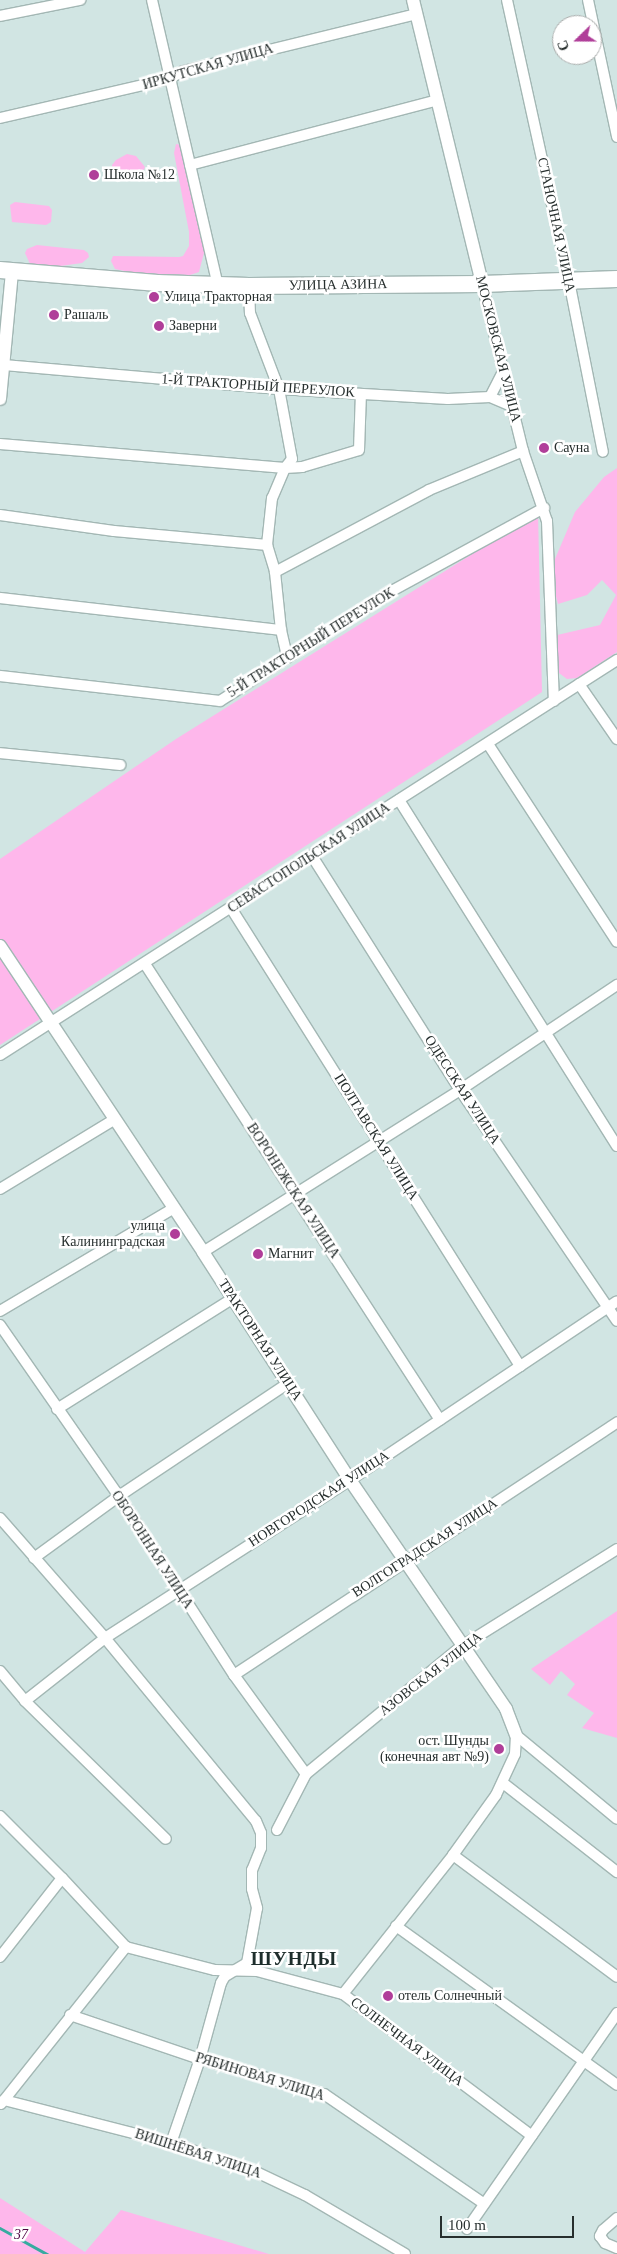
<!DOCTYPE html>
<meta charset="utf-8">
<style>
body{margin:0}
#map{position:relative;width:617px;height:2254px;overflow:hidden;background:#d1e5e3;font-family:"Times New Roman",serif}
div>[style]{position:absolute}
[style*='--x']{left:calc(var(--x)*1px);top:calc(var(--y)*1px);width:calc(var(--w)*1px);rotate:calc(var(--a)*1deg)}
.green>*{inset:0;background:#feb7eb}
.stream>*{height:2.5px;margin:-1.25px;padding:0 1.25px;transform-origin:1.25px;border-radius:1.25px;background:#37aba0}
.roads{filter:drop-shadow(1px 0 #a3b7b4) drop-shadow(-1px 0 #a3b7b4) drop-shadow(0 1px #a3b7b4) drop-shadow(0 -1px #a3b7b4)}
.minor>*{height:10px;margin:-5px;padding:0 5px;transform-origin:5px;border-radius:5px;background:#fff}
.tertiary>*{height:12px;margin:-6px;padding:0 6px;transform-origin:6px;border-radius:6px;background:#fff}
.primary>*{height:16px;margin:-8px;padding:0 8px;transform-origin:8px;border-radius:8px;background:#fff}
.dots>*{width:14px;height:14px;translate:-50% -50%;box-sizing:border-box;border:2px solid #fff;border-radius:50%}
span{translate:-50% -50%;white-space:nowrap;text-align:center;line-height:1.15;-webkit-text-stroke:5px #fff;paint-order:stroke}
.street-label{font-size:14px;color:#272f2e}
.poi-label{font-size:14px;color:#272f2e}
.left{translate:0 -50%;text-align:left}
.right{translate:-100% -50%;text-align:right}
.park-label{font-size:14px;color:#500444;font-style:italic}
.district-label{font-size:19px;color:#1e2e2c;font-weight:700;letter-spacing:1px}
.north{position:absolute;left:552px;top:15px;width:50px;height:50px;box-sizing:border-box;background:#fff;border:1px solid #a9acab;border-radius:50%;rotate:248deg;font-size:14px;font-weight:700;line-height:20px;text-align:center;color:#272f2e}
.north::after{content:'';display:block;margin:auto;width:18px;height:22px;background:#b03e99;clip-path:polygon(50% 0,100% 100%,50% 72%,0 100%)}
.scale{position:absolute;left:440px;top:2216px;width:134px;height:22px;box-sizing:border-box;border:2px solid #272f2e;border-top:0;padding-left:6px;font-size:15px;line-height:18px;white-space:nowrap;color:#272f2e;-webkit-text-stroke:4px #fff;paint-order:stroke}
</style>
<div id="map">
<div class="green">
<div style="clip-path:polygon(176px 144px,181px 145px,206px 245px,199px 272px,190px 275px,134px 273px,115px 269px,111px 261px,113px 256px,179px 257px,183px 256px,189px 246px,189px 232px,174px 153px)"></div>
<div style="clip-path:polygon(127px 154px,136px 156px,145px 167px,141px 175px,130px 180px,119px 181px,114px 177px,112px 165px,116px 160px)"></div>
<div style="clip-path:polygon(15px 202px,49px 206px,52px 210px,51px 222px,46px 225px,12px 222px,10px 205px)"></div>
<div style="clip-path:polygon(37px 245px,84px 250px,88px 253px,89px 257px,82px 263px,53px 267px,30px 264px,25px 253px,27px 249px)"></div>
<div style="clip-path:polygon(617px 468px,617px 652px,577px 678px,567px 679px,559px 673px,553px 636px,600px 625px,616px 595px,602px 580px,587px 595px,558px 604px,554px 589px,555px 559px,575px 512px,604px 477px)"></div>
<div style="clip-path:polygon(538px 513px,542px 692px,0 1045px,0 859px,176px 739px)"></div>
<div style="clip-path:polygon(617px 1611px,617px 1738px,582px 1728px,594px 1713px,567px 1695px,575px 1684px,561px 1671px,550px 1685px,531px 1669px)"></div>
<div style="clip-path:polygon(0 2198px,85px 2252px,121px 2210px,269px 2254px,0 2254px)"></div>
</div>
<div class="stream">
<div style="--x:0;--y:2228;--w:54;--a:29"></div>
</div>
<div class="roads">
<div class="minor">
<div style="--x:152;--y:0;--w:293;--a:77"></div>
<div style="--x:507;--y:0;--w:288;--a:77.6"></div>
<div style="--x:569;--y:281;--w:174;--a:78.8"></div>
<div style="--x:588;--y:0;--w:140;--a:78"></div>
<div style="--x:0;--y:16;--w:82;--a:-11.3"></div>
<div style="--x:0;--y:118;--w:173;--a:-13"></div>
<div style="--x:169;--y:79;--w:16;--a:-30"></div>
<div style="--x:183;--y:71;--w:240;--a:-13.7"></div>
<div style="--x:190;--y:165;--w:255;--a:-14.7"></div>
<div style="--x:482;--y:284;--w:172;--a:76.2"></div>
<div style="--x:523;--y:451;--w:74;--a:71.1"></div>
<div style="--x:547;--y:521;--w:180;--a:87.8"></div>
<div style="--x:249;--y:286;--w:27;--a:88"></div>
<div style="--x:250;--y:313;--w:81;--a:69.1"></div>
<div style="--x:279;--y:389;--w:71;--a:79.5"></div>
<div style="--x:292;--y:459;--w:11;--a:128"></div>
<div style="--x:285;--y:468;--w:33;--a:113"></div>
<div style="--x:272;--y:498;--w:47;--a:96.1"></div>
<div style="--x:267;--y:545;--w:28;--a:73"></div>
<div style="--x:275;--y:572;--w:58;--a:84.1"></div>
<div style="--x:281;--y:630;--w:28;--a:77"></div>
<div style="--x:4;--y:365;--w:276;--a:5"></div>
<div style="--x:279;--y:389;--w:169;--a:3.4"></div>
<div style="--x:448;--y:399;--w:42;--a:-2.7"></div>
<div style="--x:490;--y:397;--w:23;--a:23"></div>
<div style="--x:490;--y:397;--w:29;--a:-63"></div>
<div style="--x:0;--y:444;--w:286;--a:4.8"></div>
<div style="--x:285;--y:468;--w:17;--a:-3"></div>
<div style="--x:302;--y:467;--w:59;--a:-16.6"></div>
<div style="--x:359;--y:450;--w:56;--a:-88"></div>
<div style="--x:0;--y:515;--w:115;--a:8"></div>
<div style="--x:114;--y:531;--w:154;--a:5.2"></div>
<div style="--x:275;--y:572;--w:174;--a:-28"></div>
<div style="--x:429;--y:490;--w:102;--a:-22.5"></div>
<div style="--x:0;--y:598;--w:283;--a:6.5"></div>
<div style="--x:0;--y:676;--w:221;--a:6.5"></div>
<div style="--x:220;--y:701;--w:200;--a:-32.7"></div>
<div style="--x:388;--y:593;--w:178;--a:-28.6"></div>
<div style="--x:579;--y:684;--w:67;--a:55.4"></div>
<div style="--x:488;--y:744;--w:236;--a:56.9"></div>
<div style="--x:0;--y:753;--w:121;--a:5.7"></div>
<div style="--x:399;--y:800;--w:409;--a:57.8"></div>
<div style="--x:312;--y:856;--w:277;--a:57.7"></div>
<div style="--x:460;--y:1090;--w:279;--a:55.8"></div>
<div style="--x:231;--y:908;--w:542;--a:57.75"></div>
<div style="--x:145;--y:964;--w:543;--a:57.1"></div>
<div style="--x:0;--y:1055;--w:733;--a:-32.63"></div>
<div style="--x:0;--y:1189;--w:135;--a:-31.3"></div>
<div style="--x:203;--y:1252;--w:304;--a:-32.2"></div>
<div style="--x:460;--y:1090;--w:189;--a:-33.8"></div>
<div style="--x:0;--y:1311;--w:202;--a:-30.6"></div>
<div style="--x:0;--y:1325;--w:208;--a:55.2"></div>
<div style="--x:119;--y:1496;--w:213;--a:57.3"></div>
<div style="--x:234;--y:1675;--w:122;--a:54"></div>
<div style="--x:57;--y:1409;--w:208;--a:-32.2"></div>
<div style="--x:0;--y:1518;--w:159;--a:48.8"></div>
<div style="--x:105;--y:1638;--w:237;--a:50.5"></div>
<div style="--x:256;--y:1821;--w:13;--a:67"></div>
<div style="--x:261;--y:1833;--w:15;--a:90"></div>
<div style="--x:261;--y:1848;--w:24;--a:112"></div>
<div style="--x:252;--y:1870;--w:19;--a:90"></div>
<div style="--x:252;--y:1889;--w:20;--a:75"></div>
<div style="--x:257;--y:1908;--w:56;--a:100.3"></div>
<div style="--x:247;--y:1963;--w:26;--a:149"></div>
<div style="--x:225;--y:1976;--w:8;--a:120"></div>
<div style="--x:221;--y:1983;--w:79;--a:105.4"></div>
<div style="--x:200;--y:2059;--w:89;--a:109"></div>
<div style="--x:34;--y:1558;--w:105;--a:-36.1"></div>
<div style="--x:119;--y:1496;--w:202;--a:-33.7"></div>
<div style="--x:0;--y:1671;--w:39;--a:50"></div>
<div style="--x:25;--y:1701;--w:197;--a:44.4"></div>
<div style="--x:234;--y:1675;--w:459;--a:-33.4"></div>
<div style="--x:25;--y:1701;--w:102;--a:-38.2"></div>
<div style="--x:105;--y:1638;--w:292;--a:-32.8"></div>
<div style="--x:350;--y:1480;--w:321;--a:-33.8"></div>
<div style="--x:516;--y:1735;--w:131;--a:39.7"></div>
<div style="--x:503;--y:1783;--w:145;--a:38"></div>
<div style="--x:0;--y:1816;--w:88;--a:45"></div>
<div style="--x:62;--y:1878;--w:94;--a:47.2"></div>
<div style="--x:126;--y:1947;--w:92;--a:14.5"></div>
<div style="--x:215;--y:1970;--w:42;--a:1.4"></div>
<div style="--x:257;--y:1971;--w:89;--a:15"></div>
<div style="--x:343;--y:1994;--w:236;--a:36.9"></div>
<div style="--x:277;--y:1830;--w:63;--a:-62.6"></div>
<div style="--x:306;--y:1774;--w:202;--a:-39.4"></div>
<div style="--x:462;--y:1646;--w:183;--a:-32"></div>
<div style="--x:453;--y:1855;--w:204;--a:36.6"></div>
<div style="--x:396;--y:1926;--w:272;--a:35.7"></div>
<div style="--x:0;--y:1957;--w:100;--a:-51.9"></div>
<div style="--x:343;--y:1994;--w:177;--a:-51.6"></div>
<div style="--x:453;--y:1855;--w:74;--a:-54.4"></div>
<div style="--x:496;--y:1795;--w:45;--a:-65.1"></div>
<div style="--x:515;--y:1754;--w:19;--a:-87"></div>
<div style="--x:70;--y:2015;--w:137;--a:18.7"></div>
<div style="--x:200;--y:2059;--w:129;--a:15.8"></div>
<div style="--x:324;--y:2094;--w:193;--a:34.4"></div>
<div style="--x:4;--y:2100;--w:172;--a:14.4"></div>
<div style="--x:171;--y:2143;--w:85;--a:18.4"></div>
<div style="--x:252;--y:2170;--w:59;--a:25.3"></div>
<div style="--x:305;--y:2195;--w:116;--a:30.5"></div>
<div style="--x:1;--y:2104;--w:201;--a:-51.5"></div>
<div style="--x:617;--y:2218;--w:18;--a:139"></div>
<div style="--x:603;--y:2230;--w:7;--a:117"></div>
<div style="--x:600;--y:2236;--w:9;--a:54"></div>
<div style="--x:605;--y:2243;--w:13;--a:23"></div>
<div style="--x:467;--y:2229;--w:263;--a:-55.2"></div>
</div>
<div class="tertiary">
<div style="--x:413;--y:0;--w:292;--a:76.3"></div>
<div style="--x:0;--y:399;--w:128;--a:-84.6"></div>
<div style="--x:0;--y:946;--w:367;--a:56.4"></div>
<div style="--x:203;--y:1252;--w:271;--a:57.2"></div>
<div style="--x:350;--y:1480;--w:277;--a:55.7"></div>
<div style="--x:506;--y:1709;--w:28;--a:69"></div>
</div>
<div class="primary">
<div style="--x:0;--y:270;--w:158;--a:4.7"></div>
<div style="--x:157;--y:283;--w:92;--a:1.9"></div>
<div style="--x:249;--y:286;--w:233;--a:-0.5"></div>
<div style="--x:482;--y:284;--w:135;--a:-2.1"></div>
</div>
</div>
<div class="dots">
<div style="left:94px;top:175px;background:#b03e99"></div>
<div style="left:154px;top:297px;background:#b03e99"></div>
<div style="left:54px;top:315px;background:#b03e99"></div>
<div style="left:159px;top:326px;background:#b03e99"></div>
<div style="left:544px;top:448px;background:#b03e99"></div>
<div style="left:175px;top:1234px;background:#b03e99"></div>
<div style="left:258px;top:1254px;background:#b03e99"></div>
<div style="left:499px;top:1749px;background:#b03e99"></div>
<div style="left:388px;top:1996px;background:#b03e99"></div>
</div>
<div class="street-label">
<span style="left:208px;top:67px;rotate:-16deg">ИРКУТСКАЯ УЛИЦА</span>
<span style="left:556px;top:225px;rotate:78deg">СТАНОЧНАЯ УЛИЦА</span>
<span style="left:338px;top:285px;rotate:-1deg">УЛИЦА АЗИНА</span>
<span style="left:498px;top:349px;rotate:76deg">МОСКОВСКАЯ УЛИЦА</span>
<span style="left:258px;top:386px;rotate:4deg">1-Й ТРАКТОРНЫЙ ПЕРЕУЛОК</span>
<span style="left:311px;top:643px;rotate:-32deg">5-Й ТРАКТОРНЫЙ ПЕРЕУЛОК</span>
<span style="left:309px;top:858px;rotate:-33deg">СЕВАСТОПОЛЬСКАЯ УЛИЦА</span>
<span style="left:462px;top:1090px;rotate:57deg">ОДЕССКАЯ УЛИЦА</span>
<span style="left:376px;top:1137px;rotate:58deg">ПОЛТАВСКАЯ УЛИЦА</span>
<span style="left:293px;top:1191px;rotate:57deg">ВОРОНЕЖСКАЯ УЛИЦА</span>
<span style="left:260px;top:1340px;rotate:57deg">ТРАКТОРНАЯ УЛИЦА</span>
<span style="left:319px;top:1499px;rotate:-33deg">НОВГОРОДСКАЯ УЛИЦА</span>
<span style="left:425px;top:1548px;rotate:-33deg">ВОЛГОГРАДСКАЯ УЛИЦА</span>
<span style="left:152px;top:1550px;rotate:57deg">ОБОРОННАЯ УЛИЦА</span>
<span style="left:431px;top:1674px;rotate:-38deg">АЗОВСКАЯ УЛИЦА</span>
<span style="left:407px;top:2042px;rotate:37deg">СОЛНЕЧНАЯ УЛИЦА</span>
<span style="left:260px;top:2077px;rotate:17deg">РЯБИНОВАЯ УЛИЦА</span>
<span style="left:198px;top:2154px;rotate:18deg">ВИШНЁВАЯ УЛИЦА</span>
</div>
<div class="poi-label">
<span class="left" style="left:104px;top:175px">Школа №12</span>
<span class="left" style="left:164px;top:297px">Улица Тракторная</span>
<span class="left" style="left:64px;top:315px">Рашаль</span>
<span class="left" style="left:169px;top:326px">Заверни</span>
<span class="left" style="left:554px;top:448px">Сауна</span>
<span class="right" style="left:165px;top:1234px">улица<br>Калининградская</span>
<span class="left" style="left:268px;top:1254px">Магнит</span>
<span class="right" style="left:489px;top:1749px">ост. Шунды<br>(конечная авт №9)</span>
<span class="left" style="left:398px;top:1996px">отель Солнечный</span>
</div>
<div class="park-label">
<span style="left:21px;top:2235px">37</span>
</div>
<div class="district-label">
<span style="left:294px;top:1959px">ШУНДЫ</span>
</div>
<div class="north">С</div>
<div class="scale">100 m</div>
</div>
